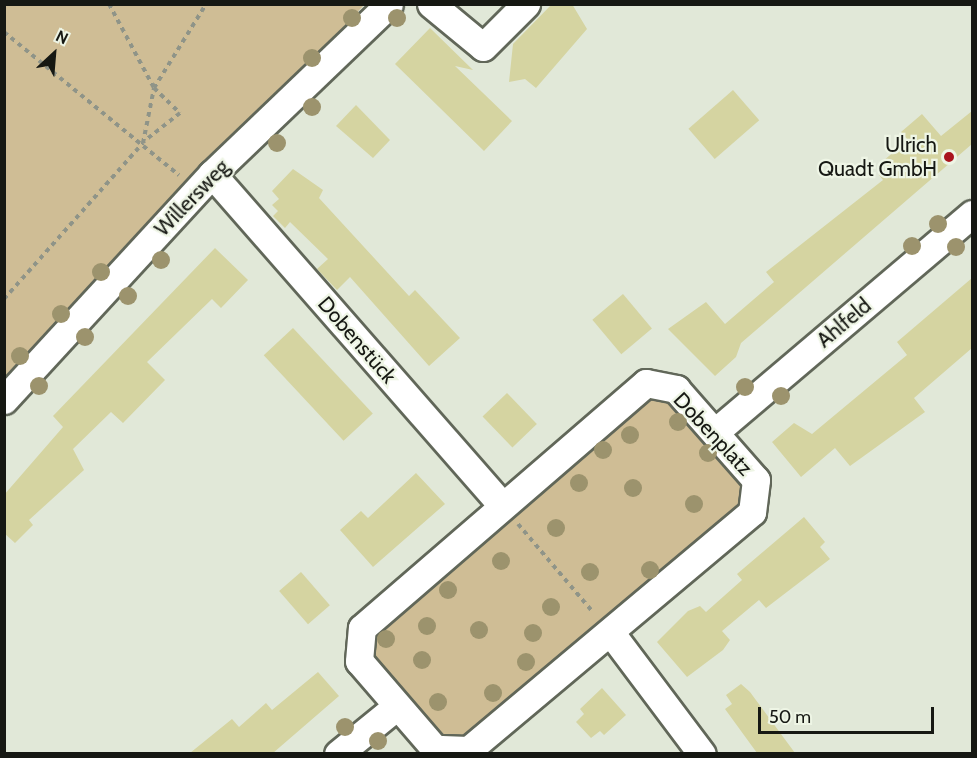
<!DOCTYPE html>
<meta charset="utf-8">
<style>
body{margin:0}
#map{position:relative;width:977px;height:758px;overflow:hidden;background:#e1e8d8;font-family:Cabin,sans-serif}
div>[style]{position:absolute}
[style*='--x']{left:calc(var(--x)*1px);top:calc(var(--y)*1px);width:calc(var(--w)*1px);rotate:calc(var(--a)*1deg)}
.green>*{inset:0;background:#cfbd95}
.building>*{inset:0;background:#d5d4a1;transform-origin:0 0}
.path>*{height:4px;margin-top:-2px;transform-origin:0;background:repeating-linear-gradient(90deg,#8f9488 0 4.5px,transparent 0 9px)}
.roads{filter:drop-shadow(2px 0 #616759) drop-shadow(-2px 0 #616759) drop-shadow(0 2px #616759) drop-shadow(0 -2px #616759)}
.minor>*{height:27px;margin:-13.5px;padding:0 13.5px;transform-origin:13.5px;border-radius:13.5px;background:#fff}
.trees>*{width:18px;height:18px;margin:-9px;border-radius:50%;background:#9c936d}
.dots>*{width:16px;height:16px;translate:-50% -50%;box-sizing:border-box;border:3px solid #eef5e5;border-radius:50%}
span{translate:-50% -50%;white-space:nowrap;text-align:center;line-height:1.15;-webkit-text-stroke:4.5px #eef5e5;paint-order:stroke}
.poi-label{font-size:21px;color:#161813}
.right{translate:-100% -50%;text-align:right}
.street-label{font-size:21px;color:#161813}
.frame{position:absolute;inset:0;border:6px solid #161813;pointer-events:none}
.north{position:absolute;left:24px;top:24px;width:60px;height:60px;-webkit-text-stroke:4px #eef5e5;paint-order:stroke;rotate:26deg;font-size:16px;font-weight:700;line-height:24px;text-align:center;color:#161813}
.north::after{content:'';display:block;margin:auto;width:21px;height:27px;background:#161813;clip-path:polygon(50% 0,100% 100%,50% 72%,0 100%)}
.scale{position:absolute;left:758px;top:707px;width:176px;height:27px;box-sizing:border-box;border:3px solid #161813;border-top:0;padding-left:8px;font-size:18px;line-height:21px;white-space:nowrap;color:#161813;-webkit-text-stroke:4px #eef5e5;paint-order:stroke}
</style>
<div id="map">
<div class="green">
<div style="clip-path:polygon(5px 5px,364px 5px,5px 389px)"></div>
<div style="clip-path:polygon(655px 390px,667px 391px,748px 486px,748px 499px,459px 745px,444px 744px,365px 651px,366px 636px)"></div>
</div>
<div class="building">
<div style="clip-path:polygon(552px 4px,572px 4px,587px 29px,536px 88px,525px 79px,509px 82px,513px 44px)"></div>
<div style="clip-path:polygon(430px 28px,473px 70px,455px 66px,512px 121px,484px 151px,395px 64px)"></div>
<div style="left:733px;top:90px;width:40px;height:59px;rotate:49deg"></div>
<div style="clip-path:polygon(356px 105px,390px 140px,373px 158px,336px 126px)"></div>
<div style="clip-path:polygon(972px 111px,972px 144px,741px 343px,736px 357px,715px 376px,668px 329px,706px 302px,725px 324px,774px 282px,766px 272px,883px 180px,879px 175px,888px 167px,883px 161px,908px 140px,901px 132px,922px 114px,941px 136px)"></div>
<div style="clip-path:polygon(293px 169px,323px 190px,319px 198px,409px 296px,415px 290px,460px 338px,429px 366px,350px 277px,337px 290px,317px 269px,328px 259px,290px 222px,285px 228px,273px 216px,278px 211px,272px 205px,279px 199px,272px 191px)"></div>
<div style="clip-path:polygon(215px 248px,248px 280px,221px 308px,212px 299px,147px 362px,165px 380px,123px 423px,111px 412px,73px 449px,84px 470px,29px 520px,33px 525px,15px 543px,4px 533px,4px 495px,63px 427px,53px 416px)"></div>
<div style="clip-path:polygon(972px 278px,972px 348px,914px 398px,925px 412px,850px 466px,835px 448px,801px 477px,772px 442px,794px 423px,812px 434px,907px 355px,897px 342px)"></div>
<div style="left:623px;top:294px;width:45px;height:40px;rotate:50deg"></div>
<div style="left:293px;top:328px;width:117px;height:40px;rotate:47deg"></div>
<div style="left:507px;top:393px;width:43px;height:34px;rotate:46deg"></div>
<div style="clip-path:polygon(416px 473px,445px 504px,373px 567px,340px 530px,361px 511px,368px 518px)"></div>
<div style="clip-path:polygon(804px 517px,825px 542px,820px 547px,830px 559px,766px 608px,759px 600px,722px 631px,730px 640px,723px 650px,687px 677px,657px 642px,688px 611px,700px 606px,706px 612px,742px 580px,737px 574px)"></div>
<div style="left:301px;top:572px;width:44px;height:29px;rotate:49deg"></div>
<div style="clip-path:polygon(318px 672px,339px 696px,273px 753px,190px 753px,232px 719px,239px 727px,266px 703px,272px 710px)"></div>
<div style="clip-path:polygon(741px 684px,750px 692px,795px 753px,757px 753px,725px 709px,732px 704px,726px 695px)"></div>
<div style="clip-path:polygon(602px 688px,626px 715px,604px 735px,600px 731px,591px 738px,576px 722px,584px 714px,580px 709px)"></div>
</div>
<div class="path">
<div style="--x:109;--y:4;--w:95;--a:61.8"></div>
<div style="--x:154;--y:88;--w:36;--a:44"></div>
<div style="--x:180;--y:113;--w:47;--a:141.9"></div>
<div style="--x:4;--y:32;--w:226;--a:39.3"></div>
<div style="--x:4;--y:299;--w:209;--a:-48.3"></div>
<div style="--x:143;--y:143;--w:56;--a:-78.7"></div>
<div style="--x:154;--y:88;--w:99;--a:-58.2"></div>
<div style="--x:518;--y:524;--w:116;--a:49.6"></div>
</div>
<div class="roads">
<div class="minor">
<div style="--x:431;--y:4;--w:67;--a:39.6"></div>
<div style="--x:483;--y:47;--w:61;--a:-45"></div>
<div style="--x:212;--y:174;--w:440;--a:48.8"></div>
<div style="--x:646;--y:383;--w:31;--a:11"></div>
<div style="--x:676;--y:389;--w:121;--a:48.7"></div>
<div style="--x:756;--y:480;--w:32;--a:97"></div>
<div style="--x:752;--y:512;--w:371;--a:140"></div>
<div style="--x:468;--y:750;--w:33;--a:-178"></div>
<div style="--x:435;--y:749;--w:116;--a:-130.8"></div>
<div style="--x:359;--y:661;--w:33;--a:-85"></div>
<div style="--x:362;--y:628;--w:375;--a:-40.8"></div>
<div style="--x:4;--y:400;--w:307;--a:-47.4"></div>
<div style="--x:212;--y:174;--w:245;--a:-43.8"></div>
<div style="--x:715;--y:432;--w:337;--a:-40.3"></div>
<div style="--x:611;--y:633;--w:151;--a:53.1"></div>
<div style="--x:338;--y:754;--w:76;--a:-39.1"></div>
</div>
</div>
<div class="trees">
<div style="left:352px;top:18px"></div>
<div style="left:397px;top:18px"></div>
<div style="left:312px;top:58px"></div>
<div style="left:312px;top:107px"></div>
<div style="left:277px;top:143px"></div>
<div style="left:938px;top:224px"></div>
<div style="left:912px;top:246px"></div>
<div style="left:956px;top:247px"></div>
<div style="left:161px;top:260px"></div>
<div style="left:101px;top:272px"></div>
<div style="left:128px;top:296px"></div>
<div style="left:61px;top:314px"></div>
<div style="left:85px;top:337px"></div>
<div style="left:20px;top:356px"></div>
<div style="left:39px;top:386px"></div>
<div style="left:745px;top:387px"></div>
<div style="left:781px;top:396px"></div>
<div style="left:678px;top:422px"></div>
<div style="left:630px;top:435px"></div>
<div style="left:603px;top:450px"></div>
<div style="left:708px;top:453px"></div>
<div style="left:579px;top:483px"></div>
<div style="left:633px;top:488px"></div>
<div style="left:694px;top:504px"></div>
<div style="left:556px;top:528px"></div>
<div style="left:501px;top:561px"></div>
<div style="left:650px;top:570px"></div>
<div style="left:590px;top:572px"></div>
<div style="left:448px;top:590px"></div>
<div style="left:551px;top:607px"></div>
<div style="left:427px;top:626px"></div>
<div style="left:479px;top:630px"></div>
<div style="left:533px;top:633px"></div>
<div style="left:386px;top:639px"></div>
<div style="left:422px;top:660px"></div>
<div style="left:526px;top:662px"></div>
<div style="left:493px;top:693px"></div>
<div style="left:438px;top:702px"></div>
<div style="left:345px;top:727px"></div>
<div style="left:378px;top:741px"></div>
</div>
<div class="dots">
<div style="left:949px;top:157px;background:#a9141d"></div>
</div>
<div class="poi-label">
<span class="right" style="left:937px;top:157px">Ulrich<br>Quadt GmbH</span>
</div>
<div class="street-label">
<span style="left:192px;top:198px;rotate:-46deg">Willersweg</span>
<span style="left:844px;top:323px;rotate:-40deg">Ahlfeld</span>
<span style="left:357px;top:340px;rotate:49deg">Dobenstück</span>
<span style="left:713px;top:434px;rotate:47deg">Dobenplatz</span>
</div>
<div class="frame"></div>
<div class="north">N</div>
<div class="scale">50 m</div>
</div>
